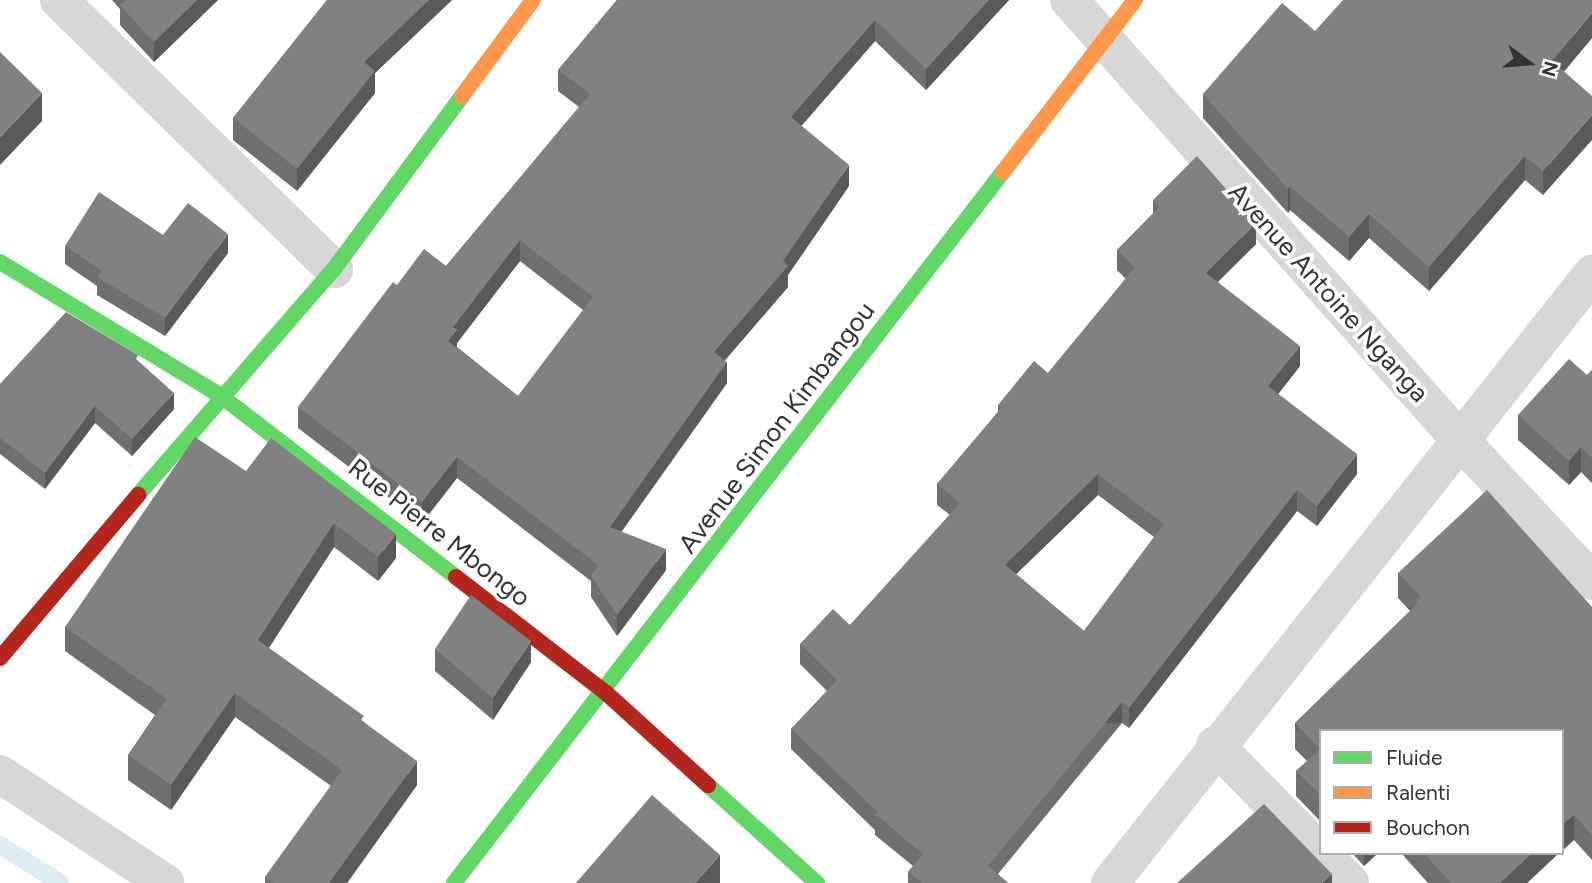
<!DOCTYPE html>
<style>
body{margin:0}
#map{position:relative;width:1592px;height:883px;overflow:hidden;background:#fff;font-family:Figtree,sans-serif}
div>[style]{position:absolute}
[style*='--x']{left:calc(var(--x)*1px);top:calc(var(--y)*1px);width:calc(var(--w)*1px);rotate:calc(var(--a)*1deg)}
.stream>*{height:18px;margin:-9px;padding:0 9px;transform-origin:9px;border-radius:9px;background:#ddebf3}
.street>*{height:38px;margin:-19px;padding:0 19px;transform-origin:19px;border-radius:19px;background:#d7d7d7}
.fast>*{height:16px;margin:-8px;padding:0 8px;transform-origin:8px;border-radius:8px;background:#63d668}
.slow>*{height:16px;margin:-8px;padding:0 8px;transform-origin:8px;border-radius:8px;background:#ff974d}
.jam>*{height:16px;margin:-8px;padding:0 8px;transform-origin:8px;border-radius:8px;background:#b3261e}
.wall>*{inset:0;background:#6f6f6f}
.shaded-wall>*{inset:0;background:#5a5a5a;transform-origin:0 0}
.building>*{inset:0;background:#818181}
span{translate:-50% -50%;white-space:nowrap;text-align:center;line-height:1.15;-webkit-text-stroke:7px #fff;paint-order:stroke}
.street-label{font-size:26px;color:#333}
.legend{position:absolute;left:1319px;top:729px;width:245px;height:126px;box-sizing:border-box;background:#fff;border:2px solid #adadad;margin:0;padding:9px 12px;list-style:none;font-size:21px;color:#333}
.legend li{display:flex;align-items:center;gap:14px;height:35px}
.legend b{width:35px;border:2px solid #adadad}
.north{position:absolute;left:1494px;top:28px;width:70px;height:70px;-webkit-text-stroke:5px #fff;paint-order:stroke;rotate:106deg;font-size:19px;font-weight:700;line-height:28px;text-align:center;color:#333}
.north::after{content:'';display:block;margin:auto;width:24px;height:32px;background:#333;clip-path:polygon(50% 0,100% 100%,50% 72%,0 100%)}
</style>
<div id="map">
<div class="stream">
<div style="--x:0;--y:845;--w:71;--a:32.3"></div>
</div>
<div class="street">
<div style="--x:59;--y:0;--w:385;--a:44.4"></div>
<div style="--x:1069;--y:0;--w:589;--a:48.37"></div>
<div style="--x:1460;--y:440;--w:193;--a:46.9"></div>
<div style="--x:1215;--y:745;--w:193;--a:45.6"></div>
<div style="--x:0;--y:774;--w:198;--a:33.4"></div>
<div style="--x:1110;--y:883;--w:777;--a:-51.64"></div>
</div>
<div class="fast">
<div style="--x:0;--y:262;--w:258;--a:31.2"></div>
<div style="--x:221;--y:396;--w:297;--a:37.6"></div>
<div style="--x:138;--y:495;--w:299;--a:-49.1"></div>
<div style="--x:334;--y:269;--w:215;--a:-53.5"></div>
<div style="--x:708;--y:785;--w:147;--a:42"></div>
<div style="--x:454;--y:883;--w:898;--a:-52.33"></div>
</div>
<div class="slow">
<div style="--x:462;--y:96;--w:119;--a:-53.5"></div>
<div style="--x:1003;--y:172;--w:217;--a:-52.5"></div>
</div>
<div class="jam">
<div style="--x:456;--y:577;--w:188;--a:37.7"></div>
<div style="--x:605;--y:692;--w:139;--a:42.1"></div>
<div style="--x:0;--y:658;--w:214;--a:-49.7"></div>
</div>
<div class="wall">
<div style="clip-path:polygon(112px 0,218px 0,154px 62px,120px 25px,120px 9px)"></div>
<div style="clip-path:polygon(327px 0,452px 0,375px 73px,375px 93px,297px 191px,233px 140px,233px 118px)"></div>
<div style="clip-path:polygon(evenodd,617px 0,1009px 0,926px 90px,875px 41px,801px 126px,849px 186px,788px 275px,788px 287px,725px 360px,727px 383px,621px 532px,666px 570px,617px 636px,591px 597px,591px 581px,457px 478px,422px 523px,298px 428px,298px 407px,397px 285px,446px 266px,579px 107px,558px 91px,558px 70px,617px 0,520px 261px,583px 310px,518px 396px,457px 347px,457px 343px,520px 261px)"></div>
<div style="clip-path:polygon(1315px 31px,1592px 38px,1564px 71px,1543px 195px,1525px 180px,1429px 291px,1369px 238px,1349px 261px,1290px 210px,1288px 213px,1203px 118px,1203px 94px)"></div>
<div style="clip-path:polygon(evenodd,1153px 200px,1256px 244px,1218px 282px,1300px 366px,1278px 394px,1357px 474px,1317px 526px,1297px 511px,1129px 728px,1122px 723px,998px 874px,1008px 883px,908px 883px,908px 872px,913px 866px,875px 835px,875px 830px,791px 749px,791px 729px,827px 691px,800px 664px,800px 644px,850px 625px,950px 515px,937px 505px,937px 484px,998px 413px,998px 405px,1048px 373px,1126px 279px,1117px 270px,1117px 250px,1153px 214px,1153px 200px,1098px 495px,1154px 537px,1084px 631px,1016px 574px,1098px 495px)"></div>
<div style="clip-path:polygon(163px 235px,228px 253px,165px 336px,97px 295px,97px 286px,65px 264px,65px 246px)"></div>
<div style="clip-path:polygon(138px 361px,174px 409px,132px 456px,95px 423px,45px 489px,0 454px,0 384px)"></div>
<div style="clip-path:polygon(1592px 370px,1592px 483px,1581px 472px,1569px 485px,1518px 440px,1518px 415px,1587px 375px)"></div>
<div style="clip-path:polygon(246px 471px,396px 558px,378px 581px,334px 547px,269px 648px,364px 722px,417px 785px,347px 883px,265px 883px,265px 877px,331px 786px,235px 717px,171px 810px,128px 780px,128px 755px,155px 715px,65px 651px,65px 627px)"></div>
<div style="clip-path:polygon(1398px 573px,1592px 607px,1592px 860px,1574px 840px,1321px 731px,1321px 822px,1296px 796px,1296px 771px,1307px 761px,1295px 749px,1295px 723px,1410px 611px,1398px 598px)"></div>
<div style="clip-path:polygon(435px 649px,531px 662px,493px 720px,435px 671px)"></div>
<div style="clip-path:polygon(1352px 853px,1378px 853px,1364px 866px)"></div>
<div style="clip-path:polygon(1401px 853px,1559px 853px,1527px 883px,1428px 883px)"></div>
</div>
<div class="shaded-wall">
<div style="clip-path:polygon(197px 0,218px 0,154px 62px,154px 42px)"></div>
<div style="clip-path:polygon(429px 0,452px 0,375px 73px,375px 93px,297px 191px,297px 169px,364px 62px)"></div>
<div style="clip-path:polygon(989px 0,1009px 0,926px 90px,926px 69px)"></div>
<div style="clip-path:polygon(1592px 13px,1592px 38px,1552px 86px,1552px 61px)"></div>
<div style="clip-path:polygon(875px 20px,875px 41px,791px 138px,791px 117px)"></div>
<div style="clip-path:polygon(42px 93px,42px 121px,0 165px,0 137px)"></div>
<div style="clip-path:polygon(1592px 115px,1592px 140px,1543px 195px,1543px 171px)"></div>
<div style="clip-path:polygon(1525px 156px,1525px 180px,1429px 291px,1429px 267px)"></div>
<div style="clip-path:polygon(849px 165px,849px 186px,788px 275px,788px 287px,714px 373px,714px 352px,783px 261px)"></div>
<div style="clip-path:polygon(1290px 186px,1290px 210px,1288px 213px,1288px 189px)"></div>
<div style="clip-path:polygon(1369px 214px,1369px 238px,1349px 261px,1349px 237px)"></div>
<div style="clip-path:polygon(1256px 223px,1256px 244px,1206px 293px,1206px 273px)"></div>
<div style="clip-path:polygon(228px 234px,228px 253px,165px 336px,165px 318px)"></div>
<div style="clip-path:polygon(520px 240px,520px 261px,457px 343px,457px 351px,448px 341px,453px 327px)"></div>
<div style="clip-path:polygon(1300px 346px,1300px 366px,1268px 407px,1268px 386px)"></div>
<div style="clip-path:polygon(727px 362px,727px 383px,610px 548px,610px 527px)"></div>
<div style="clip-path:polygon(174px 393px,174px 409px,132px 456px,132px 439px)"></div>
<div style="clip-path:polygon(95px 406px,95px 423px,45px 489px,45px 473px)"></div>
<div style="clip-path:polygon(1581px 447px,1581px 472px,1569px 485px,1569px 461px)"></div>
<div style="clip-path:polygon(1357px 454px,1357px 474px,1317px 526px,1317px 506px)"></div>
<div style="clip-path:polygon(457px 457px,457px 478px,422px 523px,422px 502px)"></div>
<div style="clip-path:polygon(1098px 474px,1098px 495px,1005px 585px,1005px 565px)"></div>
<div style="clip-path:polygon(1297px 490px,1297px 511px,1129px 728px,1129px 708px)"></div>
<div style="clip-path:polygon(334px 523px,334px 547px,258px 664px,258px 640px)"></div>
<div style="clip-path:polygon(396px 534px,396px 558px,378px 581px,378px 557px)"></div>
<div style="clip-path:polygon(666px 549px,666px 570px,617px 636px,617px 615px)"></div>
<div style="clip-path:polygon(531px 641px,531px 662px,493px 720px,493px 698px)"></div>
<div style="clip-path:polygon(235px 693px,235px 717px,171px 810px,171px 785px)"></div>
<div style="left:1122px;top:702px;width:21px;height:212px;rotate:90deg"></div>
<div style="clip-path:polygon(417px 761px,417px 785px,347px 883px,329px 883px)"></div>
<div style="clip-path:polygon(1574px 815px,1574px 840px,1562px 851px,1562px 825px)"></div>
<div style="clip-path:polygon(1364px 853px,1378px 853px,1364px 866px)"></div>
<div style="clip-path:polygon(1532px 853px,1559px 853px,1527px 883px,1500px 883px)"></div>
<div style="clip-path:polygon(720px 855px,720px 883px,695px 883px)"></div>
<div style="clip-path:polygon(1332px 874px,1332px 883px,1322px 883px)"></div>
</div>
<div class="building">
<div style="clip-path:polygon(126px 0,197px 0,154px 42px,120px 5px)"></div>
<div style="clip-path:polygon(327px 0,429px 0,364px 62px,375px 71px,297px 169px,233px 118px)"></div>
<div style="clip-path:polygon(evenodd,617px 0,989px 0,926px 69px,875px 20px,791px 117px,849px 165px,783px 261px,788px 266px,714px 352px,727px 362px,610px 527px,666px 549px,617px 615px,591px 576px,598px 565px,457px 457px,422px 502px,298px 407px,393px 282px,397px 285px,424px 249px,446px 266px,590px 94px,558px 70px,617px 0,520px 240px,593px 297px,518px 396px,448px 341px,457px 330px,453px 327px,520px 240px)"></div>
<div style="clip-path:polygon(1343px 0,1592px 0,1592px 13px,1552px 61px,1592px 96px,1592px 115px,1543px 171px,1525px 156px,1429px 267px,1369px 214px,1349px 237px,1290px 186px,1288px 189px,1203px 94px,1282px 3px,1315px 31px)"></div>
<div style="clip-path:polygon(0 52px,42px 93px,0 137px)"></div>
<div style="clip-path:polygon(evenodd,1197px 156px,1256px 223px,1206px 273px,1300px 346px,1268px 386px,1357px 454px,1317px 506px,1297px 490px,1129px 708px,1122px 702px,988px 866px,1008px 883px,922px 883px,908px 872px,923px 854px,875px 814px,878px 812px,791px 729px,837px 680px,800px 644px,833px 609px,850px 625px,960px 503px,937px 484px,1001px 408px,998px 405px,1034px 361px,1048px 373px,1135px 267px,1117px 250px,1159px 207px,1153px 200px,1197px 156px,1098px 474px,1164px 524px,1084px 631px,1005px 565px,1098px 474px)"></div>
<div style="clip-path:polygon(99px 192px,163px 235px,188px 203px,228px 234px,165px 318px,97px 277px,102px 271px,65px 246px)"></div>
<div style="clip-path:polygon(66px 312px,138px 355px,136px 359px,174px 393px,132px 439px,95px 406px,45px 473px,0 438px,0 384px)"></div>
<div style="clip-path:polygon(1569px 359px,1587px 375px,1592px 370px,1592px 458px,1581px 447px,1569px 461px,1518px 415px)"></div>
<div style="clip-path:polygon(195px 437px,246px 471px,271px 438px,396px 534px,378px 557px,334px 523px,258px 640px,364px 716px,361px 720px,417px 761px,329px 883px,273px 883px,265px 877px,342px 770px,235px 693px,171px 785px,128px 755px,167px 699px,65px 627px)"></div>
<div style="clip-path:polygon(1487px 490px,1592px 607px,1592px 835px,1574px 815px,1562px 825px,1562px 731px,1321px 731px,1321px 796px,1296px 771px,1320px 749px,1295px 723px,1414px 607px,1421px 597px,1398px 573px)"></div>
<div style="clip-path:polygon(471px 595px,531px 641px,493px 698px,435px 649px)"></div>
<div style="clip-path:polygon(652px 795px,720px 855px,695px 883px,576px 883px)"></div>
<div style="clip-path:polygon(1264px 804px,1332px 874px,1322px 883px,1177px 883px)"></div>
<div style="clip-path:polygon(1424px 853px,1532px 853px,1500px 883px,1451px 883px)"></div>
</div>
<div class="street-label">
<span style="left:1328px;top:293px;rotate:48deg">Avenue Antoine Nganga</span>
<span style="left:777px;top:428px;rotate:-53deg">Avenue Simon Kimbangou</span>
<span style="left:439px;top:533px;rotate:38deg">Rue Pierre Mbongo</span>
</div>
<ul class="legend">
<li><b style="height:9px;background:#63d668"></b>Fluide</li>
<li><b style="height:9px;background:#ff974d"></b>Ralenti</li>
<li><b style="height:9px;background:#b3261e"></b>Bouchon</li>
</ul>
<div class="north">N</div>
</div>
